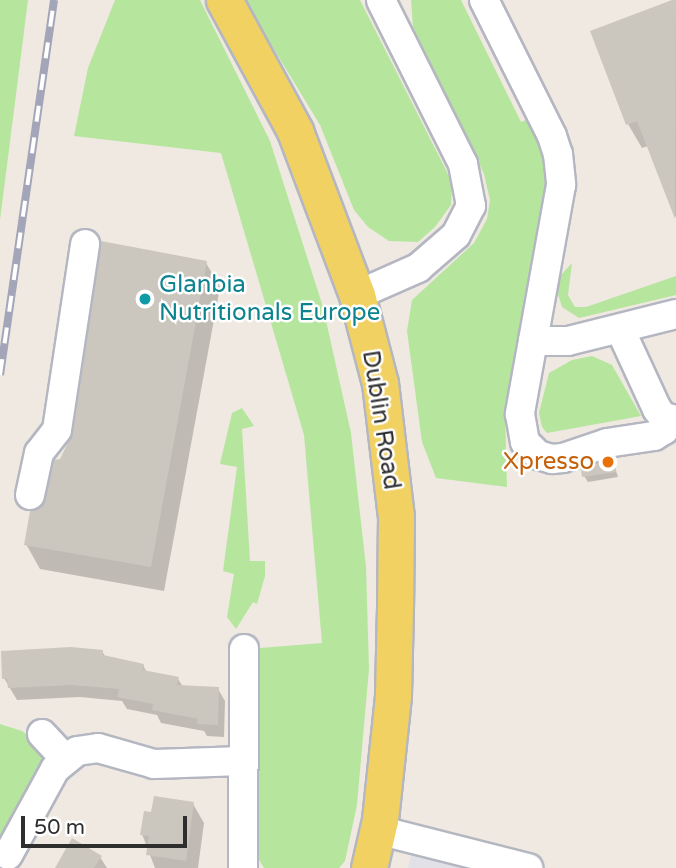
<!DOCTYPE html>
<style>
body{margin:0}
#map{position:relative;width:676px;height:868px;overflow:hidden;background:#efe9e1;font-family:"Varela Round",sans-serif}
div>[style]{position:absolute}
[style*='--x']{left:calc(var(--x)*1px);top:calc(var(--y)*1px);width:calc(var(--w)*1px);rotate:calc(var(--a)*1deg)}
.industrial>*{inset:0;background:#e3e1e8}
.green>*{inset:0;background:#b6e59e}
.shadow>*{inset:0;background:#0003}
.building>*{inset:0;background:#cbc7bf}
.roads{filter:drop-shadow(2px 0 #b4b7c1) drop-shadow(-2px 0 #b4b7c1) drop-shadow(0 2px #b4b7c1) drop-shadow(0 -2px #b4b7c1)}
.minor>*{height:28px;margin:-14px;padding:0 14px;transform-origin:14px;border-radius:14px;background:#fff}
.major>*{height:35px;margin:-17.5px;padding:0 17.5px;transform-origin:17.5px;border-radius:17.5px;background:#f2d163}
.rail>*{height:8px;margin-top:-4px;transform-origin:0;background:repeating-linear-gradient(90deg,#fff 0 16px,#a3a6b8 0 32px);box-sizing:border-box;border-block:2px solid #a3a6b8}
.dots>*{width:19px;height:19px;translate:-50% -50%;box-sizing:border-box;border:4px solid #fff;border-radius:50%}
span{translate:-50% -50%;white-space:nowrap;text-align:center;line-height:1.15;-webkit-text-stroke:5px #fff;paint-order:stroke}
.culture-label{font-size:24px;color:#0d838f}
.left{translate:0 -50%;text-align:left}
.street-label{font-size:24px;color:#2e2e2e}
.food-label{font-size:24px;color:#c56008}
.right{translate:-100% -50%;text-align:right}
.scale{position:absolute;left:21px;top:816px;width:166px;height:32px;box-sizing:border-box;border:4px solid #2e2e2e;border-top:0;padding-left:9px;font-size:21px;line-height:24px;white-space:nowrap;color:#2e2e2e;-webkit-text-stroke:5px #fff;paint-order:stroke}
</style>
<div id="map">
<div class="industrial">
<div style="clip-path:polygon(413px 846px,496px 868px,408px 868px)"></div>
</div>
<div class="green">
<div style="clip-path:polygon(0 0,28px 0,0 220px)"></div>
<div style="clip-path:polygon(115px 0,200px 0,270px 141px,323px 307px,351px 433px,366px 567px,369px 669px,357px 805px,345px 861px,339px 868px,264px 868px,255px 853px,254px 711px,260px 648px,322px 643px,304px 435px,221px 153px,74px 136px,88px 68px)"></div>
<div style="clip-path:polygon(244px 0,360px 0,452px 182px,451px 205px,435px 227px,418px 242px,389px 241px,368px 227px,354px 210px,320px 125px)"></div>
<div style="clip-path:polygon(411px 0,461px 0,521px 122px,528px 119px,547px 162px,548px 180px,512px 395px,505px 412px,507px 487px,436px 478px,422px 442px,407px 331px,412px 300px,474px 243px,487px 219px,490px 200px,484px 174px,413px 27px)"></div>
<div style="clip-path:polygon(572px 263px,568px 295px,575px 307px,586px 307px,676px 276px,676px 295px,579px 318px,562px 307px,557px 291px,560px 276px)"></div>
<div style="clip-path:polygon(592px 356px,612px 365px,641px 416px,547px 433px,542px 427px,539px 413px,549px 373px,572px 360px)"></div>
<div style="clip-path:polygon(242px 408px,254px 426px,242px 429px,250px 561px,265px 561px,265px 576px,257px 604px,253px 602px,236px 629px,227px 617px,234px 574px,223px 571px,237px 467px,220px 464px,232px 413px)"></div>
<div style="clip-path:polygon(0 724px,22px 731px,34px 739px,43px 750px,44px 763px,0 851px)"></div>
</div>
<div class="shadow">
<div style="clip-path:polygon(676px 0,676px 218px,648px 146px,642px 148px,628px 124px,593px 32px)"></div>
<div style="clip-path:polygon(206px 263px,220px 287px,164px 591px,40px 569px,26px 544px,62px 460px)"></div>
<div style="clip-path:polygon(613px 461px,618px 477px,588px 482px,584px 476px)"></div>
<div style="clip-path:polygon(102px 651px,106px 658px,143px 665px,147px 673px,178px 679px,183px 687px,218px 689px,225px 701px,224px 737px,207px 736px,204px 731px,161px 723px,157px 715px,127px 709px,122px 701px,80px 697px,17px 700px,4px 678px)"></div>
<div style="clip-path:polygon(193px 804px,204px 823px,198px 868px,155px 868px,142px 834px,153px 814px)"></div>
<div style="clip-path:polygon(100px 857px,107px 868px,57px 868px)"></div>
</div>
<div class="building">
<div style="clip-path:polygon(672px 0,676px 0,675px 219px,637px 121px,626px 125px,590px 31px)"></div>
<div style="clip-path:polygon(101px 241px,207px 261px,151px 567px,24px 545px,30px 511px,43px 506px,54px 460px,60px 459px,73px 432px)"></div>
<div style="clip-path:polygon(614px 459px,616px 472px,582px 477px,581px 469px)"></div>
<div style="clip-path:polygon(71px 647px,103px 650px,103px 655px,144px 664px,143px 670px,179px 677px,177px 685px,219px 687px,218px 725px,197px 724px,198px 719px,152px 710px,153px 704px,117px 697px,119px 689px,72px 685px,8px 688px,7px 679px,2px 679px,1px 651px)"></div>
<div style="clip-path:polygon(154px 796px,194px 802px,186px 861px,146px 855px,149px 836px,140px 835px,144px 811px,151px 812px)"></div>
<div style="clip-path:polygon(72px 838px,102px 856px,94px 868px,55px 868px)"></div>
</div>
<div class="roads">
<div class="minor">
<div style="--x:484;--y:0;--w:152;--a:63.4"></div>
<div style="--x:552;--y:136;--w:19;--a:72"></div>
<div style="--x:558;--y:154;--w:31;--a:84"></div>
<div style="--x:561;--y:185;--w:233;--a:100.2"></div>
<div style="--x:520;--y:414;--w:28;--a:80"></div>
<div style="--x:525;--y:442;--w:18;--a:45"></div>
<div style="--x:538;--y:455;--w:15;--a:16"></div>
<div style="--x:552;--y:459;--w:11;--a:-5"></div>
<div style="--x:563;--y:458;--w:46;--a:-18.8"></div>
<div style="--x:607;--y:443;--w:48;--a:-8.5"></div>
<div style="--x:654;--y:436;--w:12;--a:-31"></div>
<div style="--x:664;--y:430;--w:12;--a:-59"></div>
<div style="--x:357;--y:295;--w:67;--a:-23.9"></div>
<div style="--x:418;--y:268;--w:50;--a:-41"></div>
<div style="--x:456;--y:235;--w:33;--a:-63"></div>
<div style="--x:471;--y:206;--w:43;--a:-100.8"></div>
<div style="--x:463;--y:164;--w:183;--a:-116.6"></div>
<div style="--x:620;--y:329;--w:88;--a:65.2"></div>
<div style="--x:657;--y:409;--w:10;--a:53"></div>
<div style="--x:663;--y:417;--w:13;--a:13"></div>
<div style="--x:533;--y:341;--w:35;--a:0"></div>
<div style="--x:568;--y:341;--w:111;--a:-14"></div>
<div style="--x:30;--y:495;--w:43;--a:-77.9"></div>
<div style="--x:39;--y:453;--w:29;--a:-52"></div>
<div style="--x:57;--y:430;--w:188;--a:-81.4"></div>
<div style="--x:42;--y:734;--w:35;--a:47"></div>
<div style="--x:378;--y:830;--w:155;--a:14.2"></div>
<div style="--x:8;--y:855;--w:98;--a:-61.3"></div>
<div style="--x:55;--y:769;--w:28;--a:-39"></div>
<div style="--x:77;--y:751;--w:21;--a:-8"></div>
<div style="--x:98;--y:748;--w:58;--a:15.9"></div>
<div style="--x:154;--y:764;--w:89;--a:-1.9"></div>
<div style="--x:243;--y:868;--w:219;--a:-89.7"></div>
</div>
<div class="major">
<div style="--x:224;--y:0;--w:149;--a:61.5"></div>
<div style="--x:295;--y:131;--w:175;--a:69.3"></div>
<div style="--x:357;--y:295;--w:91;--a:75.4"></div>
<div style="--x:380;--y:383;--w:135;--a:83.2"></div>
<div style="--x:396;--y:517;--w:90;--a:90.6"></div>
<div style="--x:395;--y:607;--w:89;--a:91.3"></div>
<div style="--x:393;--y:696;--w:125;--a:96"></div>
<div style="--x:380;--y:820;--w:49;--a:102.9"></div>
</div>
</div>
<div class="rail">
<div style="--x:0;--y:375;--w:379;--a:-81.8"></div>
</div>
<div class="dots">
<div style="left:145px;top:299px;background:#0f9aa8"></div>
<div style="left:608px;top:462px;background:#e8710a"></div>
</div>
<div class="culture-label">
<span class="left" style="left:159px;top:299px">Glanbia<br>Nutritionals Europe</span>
</div>
<div class="street-label">
<span style="left:381px;top:420px;rotate:81deg">Dublin Road</span>
</div>
<div class="food-label">
<span class="right" style="left:594px;top:462px">Xpresso</span>
</div>
<div class="scale">50 m</div>
</div>
